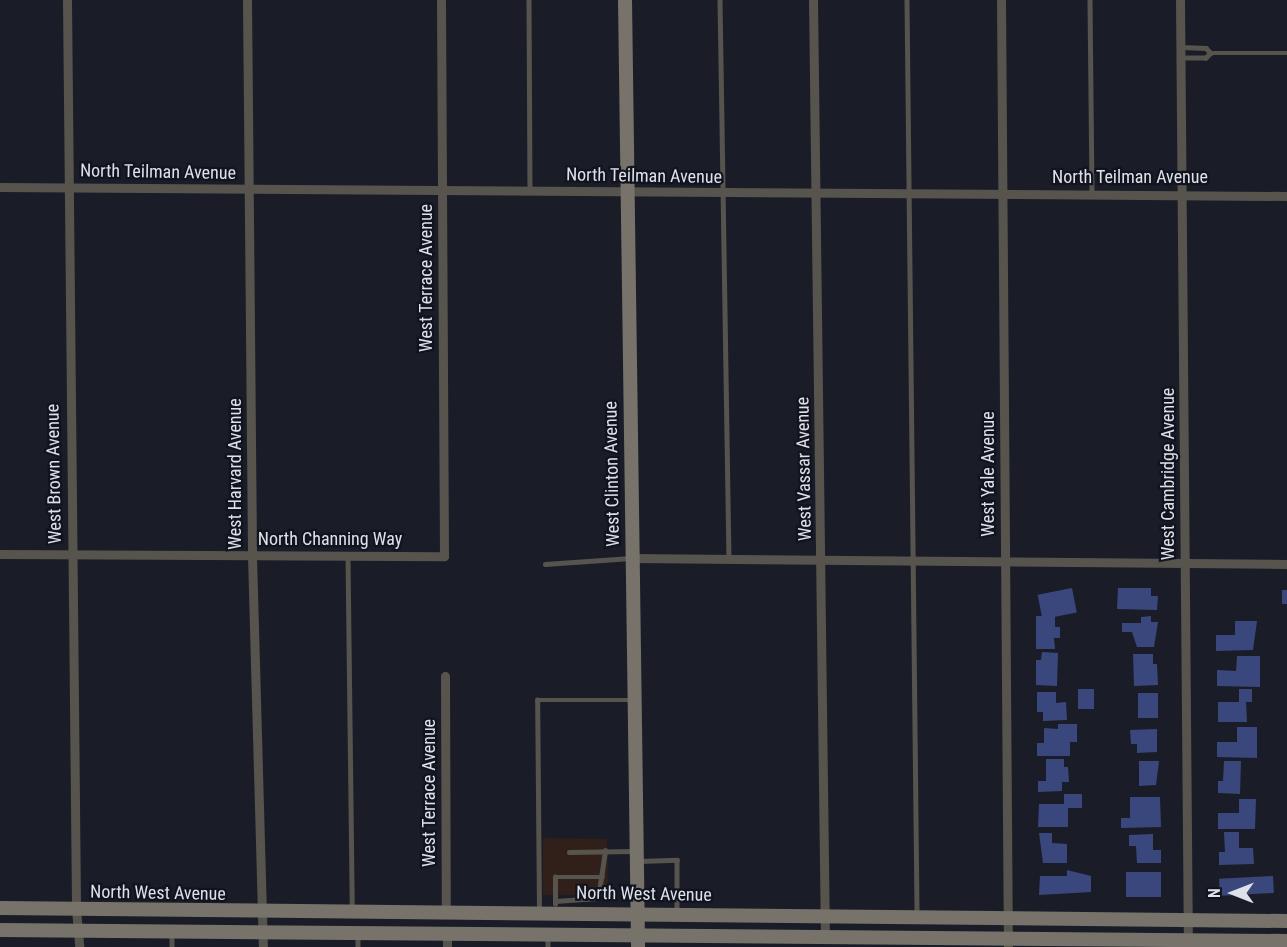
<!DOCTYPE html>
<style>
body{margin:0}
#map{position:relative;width:1287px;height:947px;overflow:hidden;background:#1a1d28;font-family:"Roboto Condensed",sans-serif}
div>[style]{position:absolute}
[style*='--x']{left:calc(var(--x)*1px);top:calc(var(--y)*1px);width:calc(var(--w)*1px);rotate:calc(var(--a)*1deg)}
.industrial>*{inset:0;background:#312019}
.building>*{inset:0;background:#3a477c;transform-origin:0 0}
.lane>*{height:4.5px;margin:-2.25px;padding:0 2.25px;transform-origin:2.25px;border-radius:2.25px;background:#57544e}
.street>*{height:9px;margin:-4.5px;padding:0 4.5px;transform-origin:4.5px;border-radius:4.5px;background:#57544e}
.secondary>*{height:14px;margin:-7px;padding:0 7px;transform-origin:7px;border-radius:7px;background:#77736a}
span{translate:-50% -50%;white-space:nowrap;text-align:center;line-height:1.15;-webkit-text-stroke:4.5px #11141e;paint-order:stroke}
.street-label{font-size:18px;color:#dee1e8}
.north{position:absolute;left:1203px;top:863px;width:60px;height:60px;-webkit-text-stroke:4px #11141e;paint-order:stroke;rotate:270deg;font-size:16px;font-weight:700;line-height:24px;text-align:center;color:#dee1e8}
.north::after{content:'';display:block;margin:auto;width:21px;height:27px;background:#dee1e8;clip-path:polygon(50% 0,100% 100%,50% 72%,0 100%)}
</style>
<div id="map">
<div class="industrial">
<div style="clip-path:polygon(543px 838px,607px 839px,608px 886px,598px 895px,543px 895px)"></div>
</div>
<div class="building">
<div style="left:1072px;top:588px;width:25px;height:35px;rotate:79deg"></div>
<div style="clip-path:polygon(1118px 588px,1151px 588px,1151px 596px,1158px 596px,1157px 610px,1117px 609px)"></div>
<div style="left:1282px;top:590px;width:5px;height:14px"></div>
<div style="clip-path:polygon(1036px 616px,1055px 616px,1055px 627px,1060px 627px,1060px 638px,1054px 638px,1055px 649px,1036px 649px)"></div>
<div style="clip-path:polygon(1151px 616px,1151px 622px,1158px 622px,1154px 647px,1137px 647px,1132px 632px,1122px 632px,1122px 623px,1141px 623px,1141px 617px)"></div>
<div style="clip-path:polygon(1235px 621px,1257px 621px,1253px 650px,1216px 651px,1216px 635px,1235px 635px)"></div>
<div style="clip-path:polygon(1042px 652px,1058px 653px,1057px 686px,1036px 685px,1036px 660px,1041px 660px)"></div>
<div style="clip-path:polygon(1133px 654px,1153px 654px,1153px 664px,1157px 664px,1158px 685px,1134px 686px)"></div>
<div style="clip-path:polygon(1237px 656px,1260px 656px,1260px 687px,1217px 686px,1217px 670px,1236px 671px)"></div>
<div style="left:1078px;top:689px;width:16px;height:20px"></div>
<div style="clip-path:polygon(1239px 689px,1252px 689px,1252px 702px,1246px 702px,1247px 722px,1218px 722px,1218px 702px,1239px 702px)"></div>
<div style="clip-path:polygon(1037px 692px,1056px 692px,1056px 703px,1066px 702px,1067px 720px,1043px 721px,1043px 712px,1037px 712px)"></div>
<div style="left:1158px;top:693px;width:25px;height:20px;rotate:90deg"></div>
<div style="clip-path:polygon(1058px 724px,1077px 724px,1077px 742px,1070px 742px,1070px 756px,1037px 756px,1037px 743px,1044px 743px,1044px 728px,1058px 729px)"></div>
<div style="clip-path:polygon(1237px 727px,1257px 727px,1257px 758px,1217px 757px,1217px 742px,1237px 742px)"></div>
<div style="clip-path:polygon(1157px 729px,1157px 752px,1137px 753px,1137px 744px,1131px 744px,1130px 730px)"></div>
<div style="clip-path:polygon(1046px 759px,1064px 759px,1064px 767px,1068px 767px,1069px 782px,1062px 782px,1062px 791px,1038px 792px,1038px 781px,1046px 781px)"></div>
<div style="clip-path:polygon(1139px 761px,1159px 761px,1156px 785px,1139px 786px)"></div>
<div style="clip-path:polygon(1224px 761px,1241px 761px,1240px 794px,1218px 793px,1218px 781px,1223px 781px)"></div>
<div style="clip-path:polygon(1064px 794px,1082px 794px,1082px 808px,1068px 808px,1068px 827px,1038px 827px,1039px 804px,1064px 804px)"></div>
<div style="clip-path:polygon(1130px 797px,1160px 797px,1161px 827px,1121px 828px,1121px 818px,1130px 818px)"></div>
<div style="clip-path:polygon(1239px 799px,1256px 799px,1255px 829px,1218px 829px,1218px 813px,1239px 813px)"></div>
<div style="clip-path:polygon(1224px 832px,1239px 832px,1239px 848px,1253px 848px,1254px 864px,1219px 865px,1219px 852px,1225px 852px)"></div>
<div style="clip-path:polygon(1039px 833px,1052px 833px,1052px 843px,1067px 844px,1067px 863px,1043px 863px)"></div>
<div style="clip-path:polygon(1153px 834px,1153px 850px,1161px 850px,1161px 863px,1137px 863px,1136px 846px,1129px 846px,1129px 835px)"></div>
<div style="clip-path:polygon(1067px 870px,1091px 876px,1091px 892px,1039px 895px,1040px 876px,1067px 876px)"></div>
<div style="left:1161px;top:872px;width:25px;height:35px;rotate:90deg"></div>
<div style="left:1273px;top:876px;width:17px;height:54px;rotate:87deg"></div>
</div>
<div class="lane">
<div style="--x:529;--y:0;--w:192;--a:89.7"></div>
<div style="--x:720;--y:0;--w:558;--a:89.08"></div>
<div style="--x:907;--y:0;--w:915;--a:89.37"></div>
<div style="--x:1090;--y:0;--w:193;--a:89.4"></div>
<div style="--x:1181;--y:47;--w:25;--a:2"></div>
<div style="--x:1206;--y:48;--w:7;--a:45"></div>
<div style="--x:1211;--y:53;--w:7;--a:135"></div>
<div style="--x:1206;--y:58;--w:25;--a:180"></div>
<div style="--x:1211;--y:53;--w:76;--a:0"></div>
<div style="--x:348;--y:557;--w:351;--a:89.3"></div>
<div style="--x:545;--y:564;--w:86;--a:-4"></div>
<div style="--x:569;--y:852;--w:65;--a:-0.9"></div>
<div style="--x:639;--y:861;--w:38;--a:-2"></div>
<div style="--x:677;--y:860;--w:53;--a:90"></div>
<div style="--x:555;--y:901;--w:43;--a:-4"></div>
<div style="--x:598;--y:898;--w:48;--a:-81.5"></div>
<div style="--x:555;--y:904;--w:27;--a:-90"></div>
<div style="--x:555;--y:877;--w:48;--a:0"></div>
<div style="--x:539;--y:911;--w:211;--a:-90.5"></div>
<div style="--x:537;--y:700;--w:96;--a:0"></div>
<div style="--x:172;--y:934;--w:13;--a:90"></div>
<div style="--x:358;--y:935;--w:12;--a:90"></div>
<div style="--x:548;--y:937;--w:10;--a:90"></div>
</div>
<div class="street">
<div style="--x:67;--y:0;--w:909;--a:89.43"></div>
<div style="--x:76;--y:909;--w:38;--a:85"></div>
<div style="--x:247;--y:0;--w:556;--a:89.48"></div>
<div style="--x:252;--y:556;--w:391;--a:88.4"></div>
<div style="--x:813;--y:0;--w:938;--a:89.27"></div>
<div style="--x:1001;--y:0;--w:947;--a:89.58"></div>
<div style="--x:1180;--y:0;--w:947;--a:89.52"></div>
<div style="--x:0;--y:187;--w:1287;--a:0.4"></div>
<div style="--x:0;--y:554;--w:444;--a:0.3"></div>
<div style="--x:444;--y:556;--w:556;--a:-90.31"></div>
<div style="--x:631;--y:558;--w:656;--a:0.52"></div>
<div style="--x:445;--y:676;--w:235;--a:89.8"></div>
<div style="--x:447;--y:947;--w:13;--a:-90"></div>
</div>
<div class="secondary">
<div style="--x:625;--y:0;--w:947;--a:89.21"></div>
<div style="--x:0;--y:908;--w:1287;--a:0.58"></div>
<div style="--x:0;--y:930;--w:1287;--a:0.49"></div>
</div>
<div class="street-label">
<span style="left:158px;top:172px;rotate:1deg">North Teilman Avenue</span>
<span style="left:644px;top:176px;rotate:1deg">North Teilman Avenue</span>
<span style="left:1130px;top:177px">North Teilman Avenue</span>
<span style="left:426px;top:278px;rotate:-90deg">West Terrace Avenue</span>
<span style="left:804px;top:469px;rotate:-91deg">West Vassar Avenue</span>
<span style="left:54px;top:474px;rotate:-91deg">West Brown Avenue</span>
<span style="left:235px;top:474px;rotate:-90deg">West Harvard Avenue</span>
<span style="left:612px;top:474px;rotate:-91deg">West Clinton Avenue</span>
<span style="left:988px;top:474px;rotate:-90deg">West Yale Avenue</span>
<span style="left:1168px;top:474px;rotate:-90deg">West Cambridge Avenue</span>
<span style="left:330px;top:539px">North Channing Way</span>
<span style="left:429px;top:793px;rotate:-90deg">West Terrace Avenue</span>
<span style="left:158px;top:893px;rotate:1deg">North West Avenue</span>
<span style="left:644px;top:894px;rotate:1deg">North West Avenue</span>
</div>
<div class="north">N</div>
</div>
